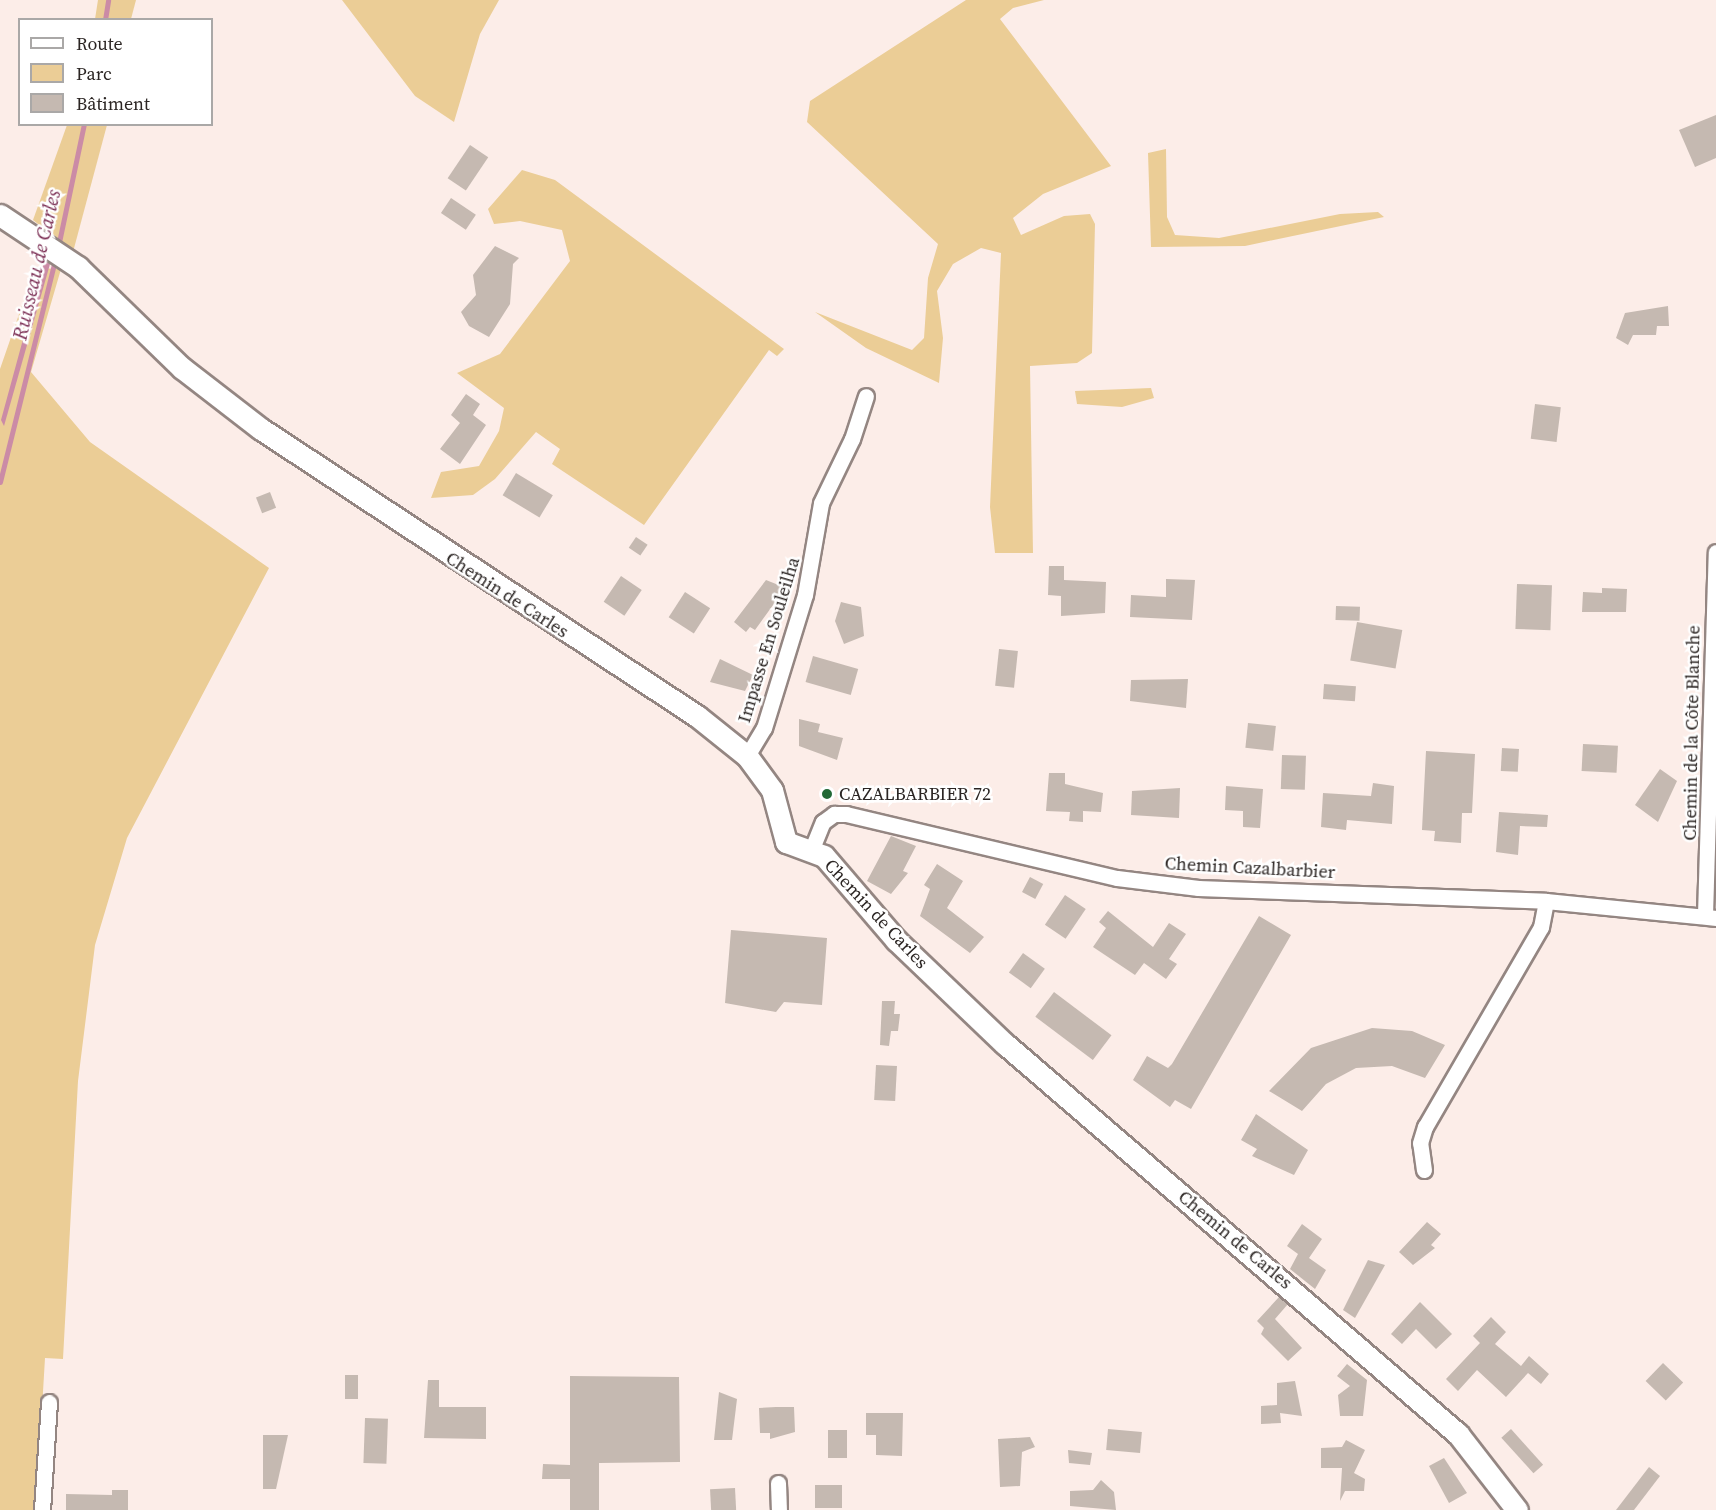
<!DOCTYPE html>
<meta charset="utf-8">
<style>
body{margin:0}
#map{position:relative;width:1716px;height:1510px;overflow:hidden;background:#fcede8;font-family:"Source Serif 4",serif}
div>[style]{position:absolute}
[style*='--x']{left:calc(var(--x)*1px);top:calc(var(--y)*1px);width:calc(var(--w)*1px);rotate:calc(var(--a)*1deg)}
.green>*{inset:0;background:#ebcd96}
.water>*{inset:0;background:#cb8ba6}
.stream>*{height:5px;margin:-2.5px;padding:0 2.5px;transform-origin:2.5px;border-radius:2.5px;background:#cb8ba6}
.building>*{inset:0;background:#c5b9b1;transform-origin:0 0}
.roads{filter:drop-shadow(2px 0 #948682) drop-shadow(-2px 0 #948682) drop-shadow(0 2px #948682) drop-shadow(0 -2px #948682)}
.street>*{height:15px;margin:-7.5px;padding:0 7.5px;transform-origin:7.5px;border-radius:7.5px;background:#fff}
.secondary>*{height:21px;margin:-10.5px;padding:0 10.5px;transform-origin:10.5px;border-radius:10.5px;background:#fff}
.dots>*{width:16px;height:16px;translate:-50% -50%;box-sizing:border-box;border:3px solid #fff;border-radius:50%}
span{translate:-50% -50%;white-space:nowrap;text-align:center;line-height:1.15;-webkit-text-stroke:5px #fff;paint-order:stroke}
.street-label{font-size:18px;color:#2b2523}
.poi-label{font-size:18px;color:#2b2523}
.left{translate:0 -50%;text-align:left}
.water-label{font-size:20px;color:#7b2e54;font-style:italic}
.legend{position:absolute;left:18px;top:18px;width:195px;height:108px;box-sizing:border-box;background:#fff;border:2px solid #aaa8a7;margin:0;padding:8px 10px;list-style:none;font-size:18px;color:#2b2523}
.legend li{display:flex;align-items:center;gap:12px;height:30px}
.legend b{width:30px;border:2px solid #aaa8a7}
</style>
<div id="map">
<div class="green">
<div style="clip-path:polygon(98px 0,136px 0,131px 19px,95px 19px)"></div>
<div style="clip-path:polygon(342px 0,499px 0,480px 34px,454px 122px,415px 96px)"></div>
<div style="clip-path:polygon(966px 0,1044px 0,1013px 8px,1000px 19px,1111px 166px,1043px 194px,1013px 218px,1021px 235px,1064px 216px,1090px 214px,1095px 224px,1092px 353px,1077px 363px,1030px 366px,1033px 553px,995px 553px,990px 507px,1001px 253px,981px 248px,953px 264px,937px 291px,943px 338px,939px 383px,866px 348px,815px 312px,912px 350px,924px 338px,928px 278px,938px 244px,807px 122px,810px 101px)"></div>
<div style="clip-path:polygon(67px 125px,107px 125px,73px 252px,33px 220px)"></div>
<div style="clip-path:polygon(1166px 149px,1167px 217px,1175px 235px,1219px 238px,1340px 214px,1378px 212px,1384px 217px,1245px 246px,1151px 247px,1148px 153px)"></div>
<div style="clip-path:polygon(522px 170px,555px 180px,784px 349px,777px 356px,769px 350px,644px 525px,552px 464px,560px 449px,536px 432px,495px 479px,473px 495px,431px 498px,441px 472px,479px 466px,499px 431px,504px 408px,457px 373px,500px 354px,570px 261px,562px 230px,520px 221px,494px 224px,488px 209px)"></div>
<div style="clip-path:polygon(35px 268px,61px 269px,31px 372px,90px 442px,269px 568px,127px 838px,95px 945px,78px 1081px,63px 1359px,45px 1358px,36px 1510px,0 1510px,0 369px)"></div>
<div style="clip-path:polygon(1151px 388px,1154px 398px,1122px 407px,1077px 404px,1075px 391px)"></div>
</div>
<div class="water">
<div style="clip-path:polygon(46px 255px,52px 257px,4px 426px,1px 420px)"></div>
</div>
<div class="stream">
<div style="--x:105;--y:20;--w:20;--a:-81"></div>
<div style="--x:58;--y:247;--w:126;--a:-78.1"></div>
<div style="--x:0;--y:482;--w:230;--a:-76.1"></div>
</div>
<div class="building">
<div style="clip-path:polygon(1716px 115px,1716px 158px,1695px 167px,1679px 130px)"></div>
<div style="left:470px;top:145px;width:22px;height:40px;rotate:34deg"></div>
<div style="left:451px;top:198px;width:30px;height:18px;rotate:34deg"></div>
<div style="clip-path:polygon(495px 246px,519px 258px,513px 264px,510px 304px,489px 337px,469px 326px,461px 312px,476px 295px,473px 275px)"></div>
<div style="clip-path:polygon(1668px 306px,1669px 326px,1657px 326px,1656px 335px,1633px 335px,1628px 345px,1616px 338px,1625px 313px)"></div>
<div style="clip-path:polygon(466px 394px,480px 404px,473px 415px,486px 425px,460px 464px,440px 449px,460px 423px,451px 415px)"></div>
<div style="left:1535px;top:404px;width:26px;height:35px;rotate:7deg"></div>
<div style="left:516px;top:473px;width:43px;height:26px;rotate:31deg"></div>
<div style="left:270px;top:492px;width:17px;height:15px;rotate:69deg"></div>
<div style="left:636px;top:537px;width:14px;height:13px;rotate:34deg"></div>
<div style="clip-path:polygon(1049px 566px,1064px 566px,1064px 580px,1106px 582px,1105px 613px,1061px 616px,1061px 596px,1048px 595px)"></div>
<div style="left:621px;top:576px;width:25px;height:31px;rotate:34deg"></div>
<div style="clip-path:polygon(1166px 579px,1195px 580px,1192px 620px,1130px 617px,1131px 595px,1166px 597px)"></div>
<div style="clip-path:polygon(766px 580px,781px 586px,776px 601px,755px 630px,750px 627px,746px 632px,734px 622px)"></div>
<div style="left:1517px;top:584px;width:35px;height:45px;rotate:2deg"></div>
<div style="clip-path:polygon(1602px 588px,1627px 589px,1626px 612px,1582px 612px,1583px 592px,1602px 593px)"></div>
<div style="left:685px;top:592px;width:30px;height:30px;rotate:33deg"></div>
<div style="clip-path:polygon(841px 602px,861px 607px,864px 636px,844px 644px,835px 621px)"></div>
<div style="left:1336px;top:606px;width:24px;height:14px;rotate:2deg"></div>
<div style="left:1357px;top:622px;width:46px;height:39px;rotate:10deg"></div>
<div style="left:999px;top:649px;width:19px;height:37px;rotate:6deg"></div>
<div style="left:813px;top:656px;width:47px;height:27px;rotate:16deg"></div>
<div style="clip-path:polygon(720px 659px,753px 675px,745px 691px,710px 682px)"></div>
<div style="clip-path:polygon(1188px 679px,1186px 708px,1130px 701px,1131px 680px)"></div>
<div style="left:1324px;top:684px;width:32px;height:15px;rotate:4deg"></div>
<div style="clip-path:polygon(799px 719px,820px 724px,818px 732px,843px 738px,837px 760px,799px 746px)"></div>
<div style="left:1248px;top:723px;width:28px;height:25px;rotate:6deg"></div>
<div style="left:1583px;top:744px;width:35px;height:27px;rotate:3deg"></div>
<div style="left:1502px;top:748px;width:17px;height:23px;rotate:3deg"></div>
<div style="clip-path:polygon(1426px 751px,1475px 754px,1472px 813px,1462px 813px,1461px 843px,1434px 841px,1435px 831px,1422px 830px)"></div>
<div style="left:1282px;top:755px;width:24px;height:34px;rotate:2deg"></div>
<div style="clip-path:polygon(1660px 769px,1677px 781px,1658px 822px,1635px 805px)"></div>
<div style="clip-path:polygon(1049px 773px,1065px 773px,1065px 784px,1103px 793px,1101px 812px,1083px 811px,1083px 822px,1069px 821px,1070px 812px,1046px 811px)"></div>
<div style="clip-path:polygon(1373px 783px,1394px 786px,1392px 824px,1347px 820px,1346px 830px,1321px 827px,1323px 793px,1371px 796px)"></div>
<div style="clip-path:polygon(1226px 786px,1263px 789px,1260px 828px,1243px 827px,1243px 811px,1225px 810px)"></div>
<div style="clip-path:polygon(1180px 788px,1179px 818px,1131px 815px,1132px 791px)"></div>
<div style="clip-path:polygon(1499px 812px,1548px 815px,1547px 827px,1520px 826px,1518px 855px,1496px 852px)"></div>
<div style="clip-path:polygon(891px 836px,916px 846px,903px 871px,908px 873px,891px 894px,867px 881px)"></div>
<div style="clip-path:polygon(937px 864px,963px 881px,947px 908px,984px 937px,970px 953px,920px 916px,930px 889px,924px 885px)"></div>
<div style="left:1030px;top:877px;width:15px;height:17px;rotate:28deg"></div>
<div style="left:1065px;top:895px;width:25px;height:36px;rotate:34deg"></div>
<div style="clip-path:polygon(1108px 911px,1153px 947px,1169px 923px,1186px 934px,1169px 959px,1177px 964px,1166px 979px,1144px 963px,1135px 975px,1093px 947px,1106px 928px,1099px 922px)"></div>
<div style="clip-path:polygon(1259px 916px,1291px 935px,1191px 1109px,1175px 1100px,1170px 1107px,1133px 1080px,1147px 1056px,1168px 1068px,1172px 1064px)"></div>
<div style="clip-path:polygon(731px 930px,827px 938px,822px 1005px,784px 1002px,776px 1012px,725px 1003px)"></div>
<div style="left:1023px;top:953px;width:27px;height:24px;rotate:36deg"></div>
<div style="left:1054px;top:992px;width:72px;height:31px;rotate:37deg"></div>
<div style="clip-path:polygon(882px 1001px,895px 1001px,894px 1014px,900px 1014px,898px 1031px,891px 1031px,889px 1046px,880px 1045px)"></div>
<div style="clip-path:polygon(1372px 1028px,1412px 1031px,1445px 1045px,1425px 1078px,1392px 1066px,1356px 1068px,1326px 1084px,1302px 1111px,1269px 1091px,1311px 1048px)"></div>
<div style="left:876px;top:1065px;width:21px;height:35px;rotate:3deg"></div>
<div style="clip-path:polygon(1256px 1114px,1308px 1150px,1294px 1175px,1252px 1156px,1257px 1149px,1241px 1140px)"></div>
<div style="clip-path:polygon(1427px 1222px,1441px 1234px,1431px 1245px,1435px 1248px,1413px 1265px,1399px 1252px)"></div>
<div style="clip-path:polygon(1302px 1224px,1322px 1239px,1309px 1258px,1326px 1270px,1315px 1289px,1290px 1269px,1298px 1254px,1287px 1246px)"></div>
<div style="clip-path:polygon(1368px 1260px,1385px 1265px,1355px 1318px,1343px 1310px)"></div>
<div style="clip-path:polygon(1279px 1297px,1288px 1304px,1275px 1319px,1302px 1348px,1288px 1361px,1261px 1334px,1264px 1328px,1257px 1321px)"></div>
<div style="clip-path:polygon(1420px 1302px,1452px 1334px,1436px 1349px,1416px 1329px,1402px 1344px,1391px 1334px)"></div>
<div style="clip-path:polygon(1491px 1317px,1506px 1332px,1495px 1344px,1521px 1366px,1529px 1356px,1549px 1374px,1541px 1384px,1528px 1373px,1506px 1397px,1477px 1370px,1458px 1391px,1446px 1379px,1480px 1343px,1473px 1336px)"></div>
<div style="left:1663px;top:1363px;width:28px;height:25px;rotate:44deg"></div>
<div style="clip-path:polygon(1347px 1364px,1367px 1380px,1363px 1416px,1340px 1416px,1338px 1395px,1350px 1386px,1337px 1376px)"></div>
<div style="left:345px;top:1375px;width:13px;height:24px"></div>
<div style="clip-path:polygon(570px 1376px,679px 1377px,680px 1462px,599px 1463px,599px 1510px,570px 1510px,570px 1479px,542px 1479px,543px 1464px,570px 1465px)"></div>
<div style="clip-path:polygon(428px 1380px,439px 1380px,439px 1407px,486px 1407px,486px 1439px,424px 1438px)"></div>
<div style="clip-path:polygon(1295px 1381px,1302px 1416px,1280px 1413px,1281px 1423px,1261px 1424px,1261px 1406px,1277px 1405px,1277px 1383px)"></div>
<div style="clip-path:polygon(719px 1392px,737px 1399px,732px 1440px,714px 1440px)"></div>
<div style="clip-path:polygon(776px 1407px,794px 1407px,795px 1432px,770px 1439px,770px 1433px,760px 1433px,759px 1408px)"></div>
<div style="clip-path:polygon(866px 1413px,903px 1413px,902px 1456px,876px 1455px,876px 1435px,866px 1435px)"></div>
<div style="left:365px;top:1418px;width:23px;height:45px;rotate:2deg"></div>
<div style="left:1108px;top:1429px;width:34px;height:21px;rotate:5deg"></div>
<div style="left:1511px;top:1429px;width:48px;height:13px;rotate:48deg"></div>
<div style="left:828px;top:1430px;width:19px;height:28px"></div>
<div style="clip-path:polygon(263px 1435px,288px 1435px,276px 1489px,263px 1489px)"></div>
<div style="clip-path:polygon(1030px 1437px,1035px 1447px,1022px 1452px,1020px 1486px,1000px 1487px,998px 1439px)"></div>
<div style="clip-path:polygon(1346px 1440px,1365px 1450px,1354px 1473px,1365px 1479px,1364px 1491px,1345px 1491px,1340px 1501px,1342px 1468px,1321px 1468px,1321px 1448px,1342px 1447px)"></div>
<div style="clip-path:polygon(1068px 1450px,1092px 1453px,1090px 1465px,1069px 1463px)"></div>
<div style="clip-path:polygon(1444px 1458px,1467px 1493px,1449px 1503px,1429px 1466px)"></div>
<div style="clip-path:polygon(1649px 1467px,1660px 1476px,1634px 1510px,1616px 1510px)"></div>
<div style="clip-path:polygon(1101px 1480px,1114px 1492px,1116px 1510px,1070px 1506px,1070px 1491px,1093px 1490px)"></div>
<div style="left:815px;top:1485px;width:27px;height:23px"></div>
<div style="left:735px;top:1488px;width:22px;height:25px;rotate:87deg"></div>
<div style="clip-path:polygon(112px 1490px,128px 1490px,128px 1510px,66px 1510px,66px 1494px,112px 1495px)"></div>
</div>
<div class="roads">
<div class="street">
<div style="--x:747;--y:756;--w:33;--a:-59"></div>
<div style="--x:764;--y:728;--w:139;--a:-72.9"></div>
<div style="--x:805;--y:595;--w:93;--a:-80.1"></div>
<div style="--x:821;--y:503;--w:71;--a:-64.2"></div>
<div style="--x:852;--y:439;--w:45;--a:-72"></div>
<div style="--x:811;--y:851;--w:31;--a:-68"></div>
<div style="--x:823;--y:822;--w:14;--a:-36"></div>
<div style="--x:834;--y:814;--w:12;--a:0"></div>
<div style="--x:846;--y:814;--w:278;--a:13.3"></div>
<div style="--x:1117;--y:878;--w:82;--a:7"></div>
<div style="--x:1198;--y:888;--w:348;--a:2.1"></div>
<div style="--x:1546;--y:901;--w:171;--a:5.7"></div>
<div style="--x:1705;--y:915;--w:363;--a:-88.3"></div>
<div style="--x:1424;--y:1170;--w:27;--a:-98"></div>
<div style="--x:1420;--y:1143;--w:17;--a:-73"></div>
<div style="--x:1425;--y:1127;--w:231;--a:-59.9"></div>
<div style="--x:1541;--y:927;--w:26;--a:-79"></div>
<div style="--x:778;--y:1483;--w:27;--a:88"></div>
<div style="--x:42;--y:1510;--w:108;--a:-86.3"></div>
</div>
<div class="secondary">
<div style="--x:0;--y:215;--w:94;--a:33.7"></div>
<div style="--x:78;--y:267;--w:145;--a:44.2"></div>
<div style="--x:182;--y:368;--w:100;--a:37.7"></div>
<div style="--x:261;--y:429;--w:522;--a:33.36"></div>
<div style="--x:697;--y:716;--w:64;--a:38.7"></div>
<div style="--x:747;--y:756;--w:42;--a:53.7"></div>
<div style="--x:772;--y:790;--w:54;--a:74.9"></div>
<div style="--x:786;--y:842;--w:40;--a:20.2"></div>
<div style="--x:824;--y:856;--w:111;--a:49.4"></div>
<div style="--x:896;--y:940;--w:151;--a:43.7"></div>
<div style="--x:1005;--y:1044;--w:598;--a:40.73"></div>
<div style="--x:1458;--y:1434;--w:96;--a:52.2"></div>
</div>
</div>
<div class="dots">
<div style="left:827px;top:794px;background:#226936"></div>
</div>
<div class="street-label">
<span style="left:507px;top:595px;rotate:33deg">Chemin de Carles</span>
<span style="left:769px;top:640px;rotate:-73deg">Impasse En Souleilha</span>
<span style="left:1692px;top:733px;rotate:-89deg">Chemin de la Côte Blanche</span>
<span style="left:1250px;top:868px;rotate:3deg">Chemin Cazalbarbier</span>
<span style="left:876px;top:914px;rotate:47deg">Chemin de Carles</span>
<span style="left:1235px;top:1240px;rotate:40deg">Chemin de Carles</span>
</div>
<div class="poi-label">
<span class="left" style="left:839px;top:794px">CAZALBARBIER 72</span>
</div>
<div class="water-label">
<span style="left:37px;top:265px;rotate:-77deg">Ruisseau de Carles</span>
</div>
<ul class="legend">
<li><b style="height:8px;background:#fff"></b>Route</li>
<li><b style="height:16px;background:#ebcd96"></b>Parc</li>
<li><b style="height:16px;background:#c5b9b1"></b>Bâtiment</li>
</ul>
</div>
